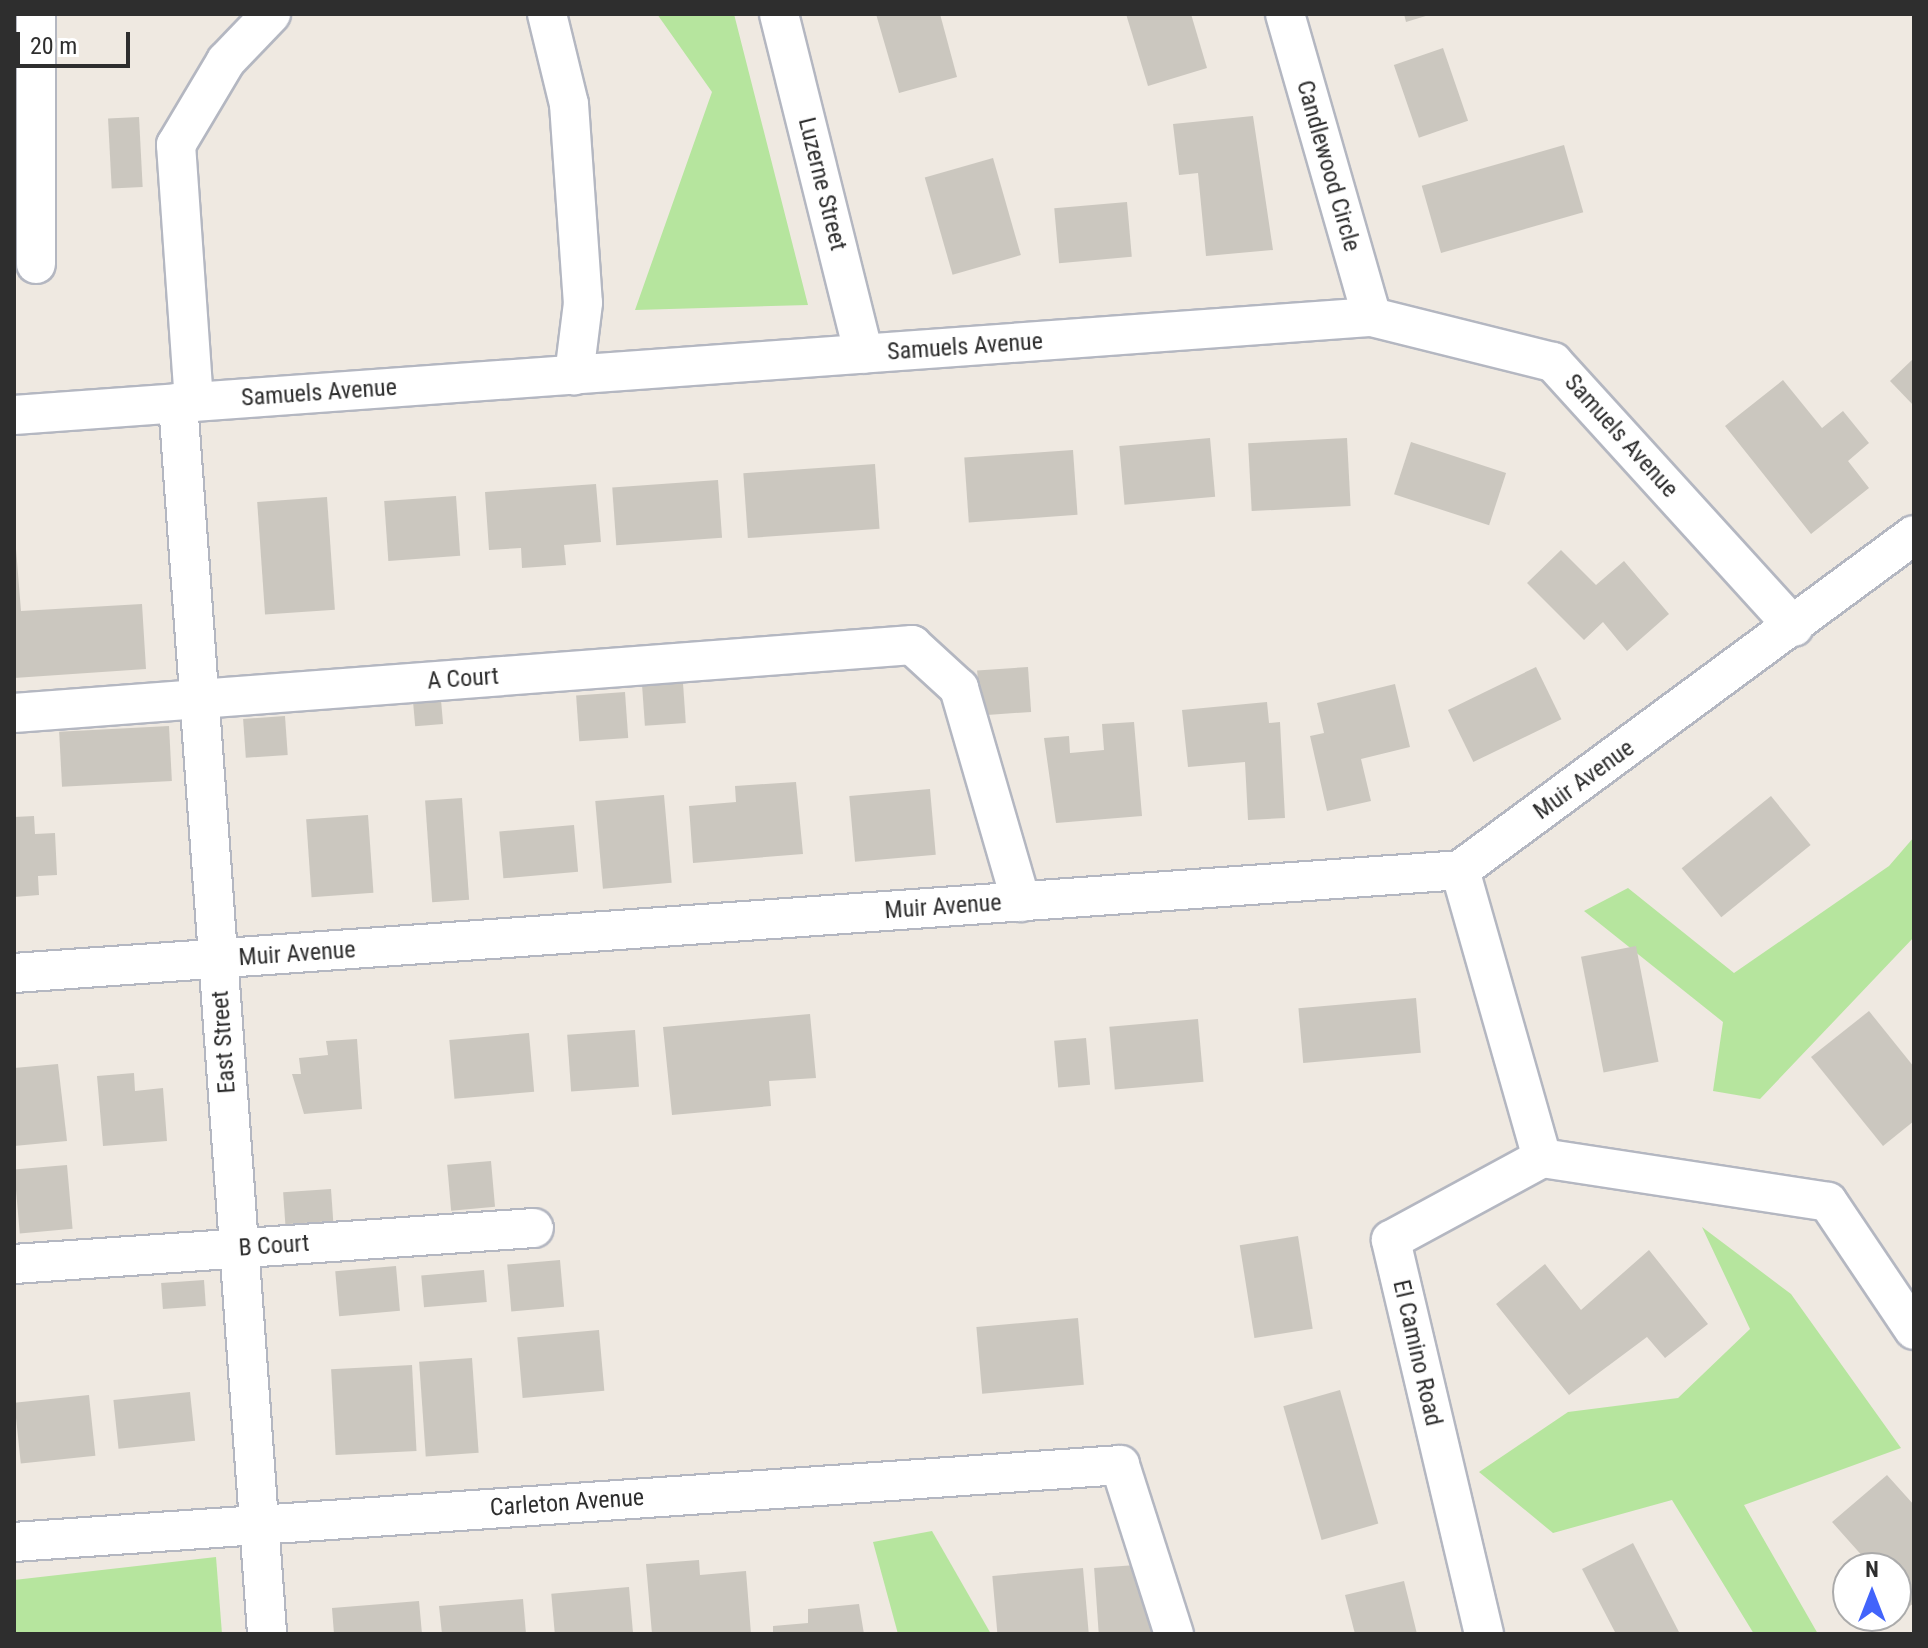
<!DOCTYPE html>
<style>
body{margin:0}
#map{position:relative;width:1928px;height:1648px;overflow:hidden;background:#efe9e1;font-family:"Roboto Condensed",sans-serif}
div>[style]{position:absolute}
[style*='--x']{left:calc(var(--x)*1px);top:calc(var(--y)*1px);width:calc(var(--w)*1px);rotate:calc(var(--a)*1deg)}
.green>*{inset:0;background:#b6e59e}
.building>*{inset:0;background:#cbc7bf;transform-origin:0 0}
.roads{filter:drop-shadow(2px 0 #b4b7c1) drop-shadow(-2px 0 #b4b7c1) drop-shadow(0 2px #b4b7c1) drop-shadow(0 -2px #b4b7c1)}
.minor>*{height:38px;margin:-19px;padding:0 19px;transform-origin:19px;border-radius:19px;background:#fff}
span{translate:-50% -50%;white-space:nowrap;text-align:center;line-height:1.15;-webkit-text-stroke:6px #fff;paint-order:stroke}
.street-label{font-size:24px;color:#2e2e2e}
.frame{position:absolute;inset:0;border:16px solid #2e2e2e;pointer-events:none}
.north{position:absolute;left:1832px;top:1552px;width:80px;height:80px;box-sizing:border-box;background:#fff;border:2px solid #ababab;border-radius:50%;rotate:0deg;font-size:22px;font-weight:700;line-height:32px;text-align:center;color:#2e2e2e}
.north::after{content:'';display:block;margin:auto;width:28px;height:36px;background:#4264fb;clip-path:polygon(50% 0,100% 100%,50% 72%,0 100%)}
.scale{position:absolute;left:16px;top:32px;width:114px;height:36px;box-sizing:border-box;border:4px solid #2e2e2e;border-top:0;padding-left:10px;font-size:24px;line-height:28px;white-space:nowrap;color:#2e2e2e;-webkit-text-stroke:6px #fff;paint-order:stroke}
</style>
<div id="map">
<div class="green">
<div style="clip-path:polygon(657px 14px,734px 14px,808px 305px,635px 310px,712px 92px)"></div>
<div style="clip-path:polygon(1914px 837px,1914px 937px,1760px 1099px,1713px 1091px,1723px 1022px,1584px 911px,1628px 888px,1734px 973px,1889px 866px)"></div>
<div style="clip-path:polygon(1702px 1227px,1791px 1294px,1901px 1448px,1744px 1505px,1818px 1634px,1754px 1634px,1672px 1500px,1553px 1533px,1479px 1472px,1568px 1412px,1678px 1398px,1750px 1329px)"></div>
<div style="clip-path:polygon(932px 1531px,991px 1634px,898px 1634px,873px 1542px)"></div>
<div style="clip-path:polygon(216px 1557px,222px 1634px,14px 1634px,14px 1580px)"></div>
</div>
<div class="building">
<div style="clip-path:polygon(876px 14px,940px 14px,957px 77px,899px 93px)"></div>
<div style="clip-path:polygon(1126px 14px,1191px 14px,1207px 68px,1148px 86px)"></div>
<div style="clip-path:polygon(1404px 14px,1429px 14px,1429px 15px,1406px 22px)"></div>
<div style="left:1443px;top:48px;width:77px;height:52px;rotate:71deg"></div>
<div style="clip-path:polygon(1253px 116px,1273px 250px,1206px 256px,1198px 173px,1179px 175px,1173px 124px)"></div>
<div style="left:139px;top:117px;width:70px;height:31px;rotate:87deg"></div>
<div style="left:1564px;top:145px;width:70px;height:148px;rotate:74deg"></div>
<div style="left:993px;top:158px;width:101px;height:71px;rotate:74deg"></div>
<div style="left:1127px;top:202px;width:55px;height:73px;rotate:85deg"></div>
<div style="clip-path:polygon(1914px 358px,1914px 406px,1890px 381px)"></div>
<div style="clip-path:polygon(1783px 380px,1822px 428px,1843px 411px,1869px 443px,1848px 461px,1869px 488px,1811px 534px,1725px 426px)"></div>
<div style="left:1210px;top:438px;width:59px;height:91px;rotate:85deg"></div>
<div style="left:1347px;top:438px;width:68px;height:99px;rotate:87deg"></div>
<div style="left:1411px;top:442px;width:100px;height:55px;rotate:18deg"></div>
<div style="left:1073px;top:450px;width:65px;height:109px;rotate:86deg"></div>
<div style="left:875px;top:464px;width:65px;height:132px;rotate:86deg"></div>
<div style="left:718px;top:480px;width:58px;height:106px;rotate:86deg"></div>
<div style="clip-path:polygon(596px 484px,601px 542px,564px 545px,566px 565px,522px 568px,521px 548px,489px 550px,485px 492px)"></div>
<div style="left:456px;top:496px;width:60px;height:72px;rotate:86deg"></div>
<div style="left:327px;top:497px;width:113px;height:70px;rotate:86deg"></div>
<div style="clip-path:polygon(14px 524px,21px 611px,142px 604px,146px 669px,14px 678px)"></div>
<div style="clip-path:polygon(1561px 550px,1596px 585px,1624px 561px,1669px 614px,1627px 651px,1603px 622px,1584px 640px,1527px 583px)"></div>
<div style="left:1028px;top:667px;width:45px;height:51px;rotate:86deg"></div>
<div style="left:1536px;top:667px;width:58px;height:98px;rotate:64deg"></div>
<div style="left:683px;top:683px;width:40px;height:41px;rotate:86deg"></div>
<div style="clip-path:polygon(1395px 684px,1410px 747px,1361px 759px,1371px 801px,1327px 811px,1310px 736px,1324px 733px,1317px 703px)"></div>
<div style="left:625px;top:692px;width:46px;height:49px;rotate:86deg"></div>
<div style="left:441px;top:700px;width:24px;height:28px;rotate:85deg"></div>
<div style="clip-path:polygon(1267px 702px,1269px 723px,1280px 722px,1285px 818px,1248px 820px,1245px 762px,1188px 767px,1182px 710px)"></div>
<div style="left:285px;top:716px;width:39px;height:42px;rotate:86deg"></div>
<div style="clip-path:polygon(1134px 722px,1142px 816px,1056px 823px,1044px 738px,1069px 736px,1070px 753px,1104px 750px,1102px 724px)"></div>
<div style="left:169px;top:726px;width:55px;height:110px;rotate:87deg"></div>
<div style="clip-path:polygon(796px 782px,803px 854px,693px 863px,689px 806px,736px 802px,735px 786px)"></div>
<div style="left:930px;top:789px;width:66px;height:81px;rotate:85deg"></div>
<div style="left:664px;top:795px;width:88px;height:69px;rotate:85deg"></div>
<div style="left:1771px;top:796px;width:63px;height:115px;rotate:51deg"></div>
<div style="left:462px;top:798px;width:102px;height:37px;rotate:86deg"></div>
<div style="left:368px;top:815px;width:78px;height:62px;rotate:86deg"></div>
<div style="clip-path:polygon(34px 816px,35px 834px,55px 833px,57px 875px,38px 876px,39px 895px,14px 897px,14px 817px)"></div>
<div style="left:574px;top:825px;width:47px;height:75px;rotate:85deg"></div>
<div style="left:1636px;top:946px;width:118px;height:56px;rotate:79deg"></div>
<div style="left:1416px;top:998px;width:55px;height:118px;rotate:85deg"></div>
<div style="clip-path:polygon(1869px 1011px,1914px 1067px,1914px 1121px,1883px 1146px,1811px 1057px)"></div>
<div style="clip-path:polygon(810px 1014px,816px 1078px,769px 1081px,771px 1106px,672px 1115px,663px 1027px)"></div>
<div style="left:1198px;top:1019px;width:63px;height:89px;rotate:85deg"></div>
<div style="left:635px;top:1030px;width:57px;height:68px;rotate:86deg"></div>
<div style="left:529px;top:1033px;width:59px;height:80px;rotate:85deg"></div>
<div style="left:1086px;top:1038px;width:47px;height:32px;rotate:85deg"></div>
<div style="clip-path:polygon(357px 1039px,362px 1109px,304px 1114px,292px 1074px,301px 1074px,299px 1058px,328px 1055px,326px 1041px)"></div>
<div style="clip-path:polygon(58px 1064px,67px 1141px,14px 1146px,14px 1068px)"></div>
<div style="clip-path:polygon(134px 1073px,135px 1091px,163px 1088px,167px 1141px,103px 1146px,97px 1076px)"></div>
<div style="left:491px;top:1161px;width:46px;height:44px;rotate:85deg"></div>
<div style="left:67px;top:1165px;width:64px;height:53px;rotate:85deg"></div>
<div style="left:331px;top:1189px;width:32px;height:48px;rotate:86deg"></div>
<div style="left:1298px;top:1236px;width:94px;height:59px;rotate:81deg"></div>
<div style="clip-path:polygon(1649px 1250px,1708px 1324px,1665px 1358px,1647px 1337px,1569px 1395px,1496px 1304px,1545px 1264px,1581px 1310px)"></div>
<div style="left:560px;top:1260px;width:47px;height:53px;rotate:85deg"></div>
<div style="left:396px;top:1266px;width:45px;height:61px;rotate:85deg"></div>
<div style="left:484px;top:1270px;width:32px;height:63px;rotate:85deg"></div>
<div style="left:204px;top:1280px;width:26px;height:43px;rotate:86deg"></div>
<div style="left:1078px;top:1318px;width:67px;height:102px;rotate:85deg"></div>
<div style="left:599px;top:1330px;width:61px;height:82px;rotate:85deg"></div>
<div style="left:472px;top:1358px;width:95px;height:53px;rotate:86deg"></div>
<div style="left:412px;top:1365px;width:86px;height:81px;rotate:87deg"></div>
<div style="left:1340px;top:1390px;width:139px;height:59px;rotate:74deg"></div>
<div style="left:190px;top:1392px;width:49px;height:77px;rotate:84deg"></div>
<div style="left:89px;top:1395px;width:61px;height:75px;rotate:84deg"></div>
<div style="clip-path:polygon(1887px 1475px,1914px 1505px,1914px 1603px,1907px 1608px,1896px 1595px,1896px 1568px,1873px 1568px,1832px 1522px)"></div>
<div style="clip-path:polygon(1633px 1543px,1680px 1634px,1616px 1634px,1582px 1569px)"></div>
<div style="clip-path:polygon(699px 1560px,700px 1575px,746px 1571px,751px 1634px,652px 1634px,646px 1564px)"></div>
<div style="left:1150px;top:1564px;width:70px;height:56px;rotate:86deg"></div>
<div style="left:1083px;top:1568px;width:66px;height:91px;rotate:85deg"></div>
<div style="clip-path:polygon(1404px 1581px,1417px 1634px,1355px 1634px,1345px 1595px)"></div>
<div style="left:629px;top:1587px;width:47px;height:78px;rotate:85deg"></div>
<div style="clip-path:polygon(523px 1599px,526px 1634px,442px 1634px,439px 1606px)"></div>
<div style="clip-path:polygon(419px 1601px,422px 1634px,334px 1634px,332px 1608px)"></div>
<div style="clip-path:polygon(859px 1604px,864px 1634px,773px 1634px,773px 1626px,808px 1623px,808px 1609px)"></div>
</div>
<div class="roads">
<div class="minor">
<div style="--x:547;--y:14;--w:93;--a:76.3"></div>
<div style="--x:569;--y:104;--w:199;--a:86"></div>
<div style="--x:583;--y:303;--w:73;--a:97.1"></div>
<div style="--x:779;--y:14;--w:350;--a:76"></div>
<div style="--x:1285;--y:14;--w:315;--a:74"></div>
<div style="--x:36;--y:264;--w:250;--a:-90"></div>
<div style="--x:194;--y:402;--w:258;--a:-94"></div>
<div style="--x:176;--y:145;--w:98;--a:-59.2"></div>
<div style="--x:226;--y:61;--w:65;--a:-46.2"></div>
<div style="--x:178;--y:403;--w:1234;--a:85.86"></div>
<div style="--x:14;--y:415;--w:1362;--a:-4.13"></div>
<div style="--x:1372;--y:317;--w:187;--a:14"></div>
<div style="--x:1553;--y:362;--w:358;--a:47.7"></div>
<div style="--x:14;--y:713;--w:901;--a:-4.33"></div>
<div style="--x:912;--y:645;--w:64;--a:42.5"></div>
<div style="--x:959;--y:688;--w:223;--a:73.8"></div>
<div style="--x:1460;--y:870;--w:299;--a:74.1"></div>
<div style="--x:14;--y:973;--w:1450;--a:-4.07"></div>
<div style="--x:1460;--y:870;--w:564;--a:-36.42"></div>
<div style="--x:14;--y:1264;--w:521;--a:-3.96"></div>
<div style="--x:14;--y:1542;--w:1109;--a:-3.98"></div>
<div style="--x:1120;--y:1465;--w:177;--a:72.3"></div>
<div style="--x:1484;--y:1634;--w:405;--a:-103.3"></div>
<div style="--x:1391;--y:1240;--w:172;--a:-28.5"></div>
<div style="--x:1542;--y:1158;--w:289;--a:8.7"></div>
<div style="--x:1828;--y:1202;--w:154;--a:56.1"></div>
</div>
</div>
<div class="street-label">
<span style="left:1328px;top:166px;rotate:74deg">Candlewood Circle</span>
<span style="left:822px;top:184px;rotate:76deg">Luzerne Street</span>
<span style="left:965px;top:347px;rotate:-4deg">Samuels Avenue</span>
<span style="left:319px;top:393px;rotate:-4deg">Samuels Avenue</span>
<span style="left:1621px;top:436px;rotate:48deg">Samuels Avenue</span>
<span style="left:463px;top:679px;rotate:-4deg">A Court</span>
<span style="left:1584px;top:780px;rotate:-36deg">Muir Avenue</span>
<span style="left:943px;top:907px;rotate:-4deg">Muir Avenue</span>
<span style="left:297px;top:954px;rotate:-4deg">Muir Avenue</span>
<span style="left:224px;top:1042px;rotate:-94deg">East Street</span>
<span style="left:274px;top:1246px;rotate:-4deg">B Court</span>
<span style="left:1417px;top:1353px;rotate:77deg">El Camino Road</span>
<span style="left:567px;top:1503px;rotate:-4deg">Carleton Avenue</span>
</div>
<div class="frame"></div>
<div class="north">N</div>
<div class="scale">20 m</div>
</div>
